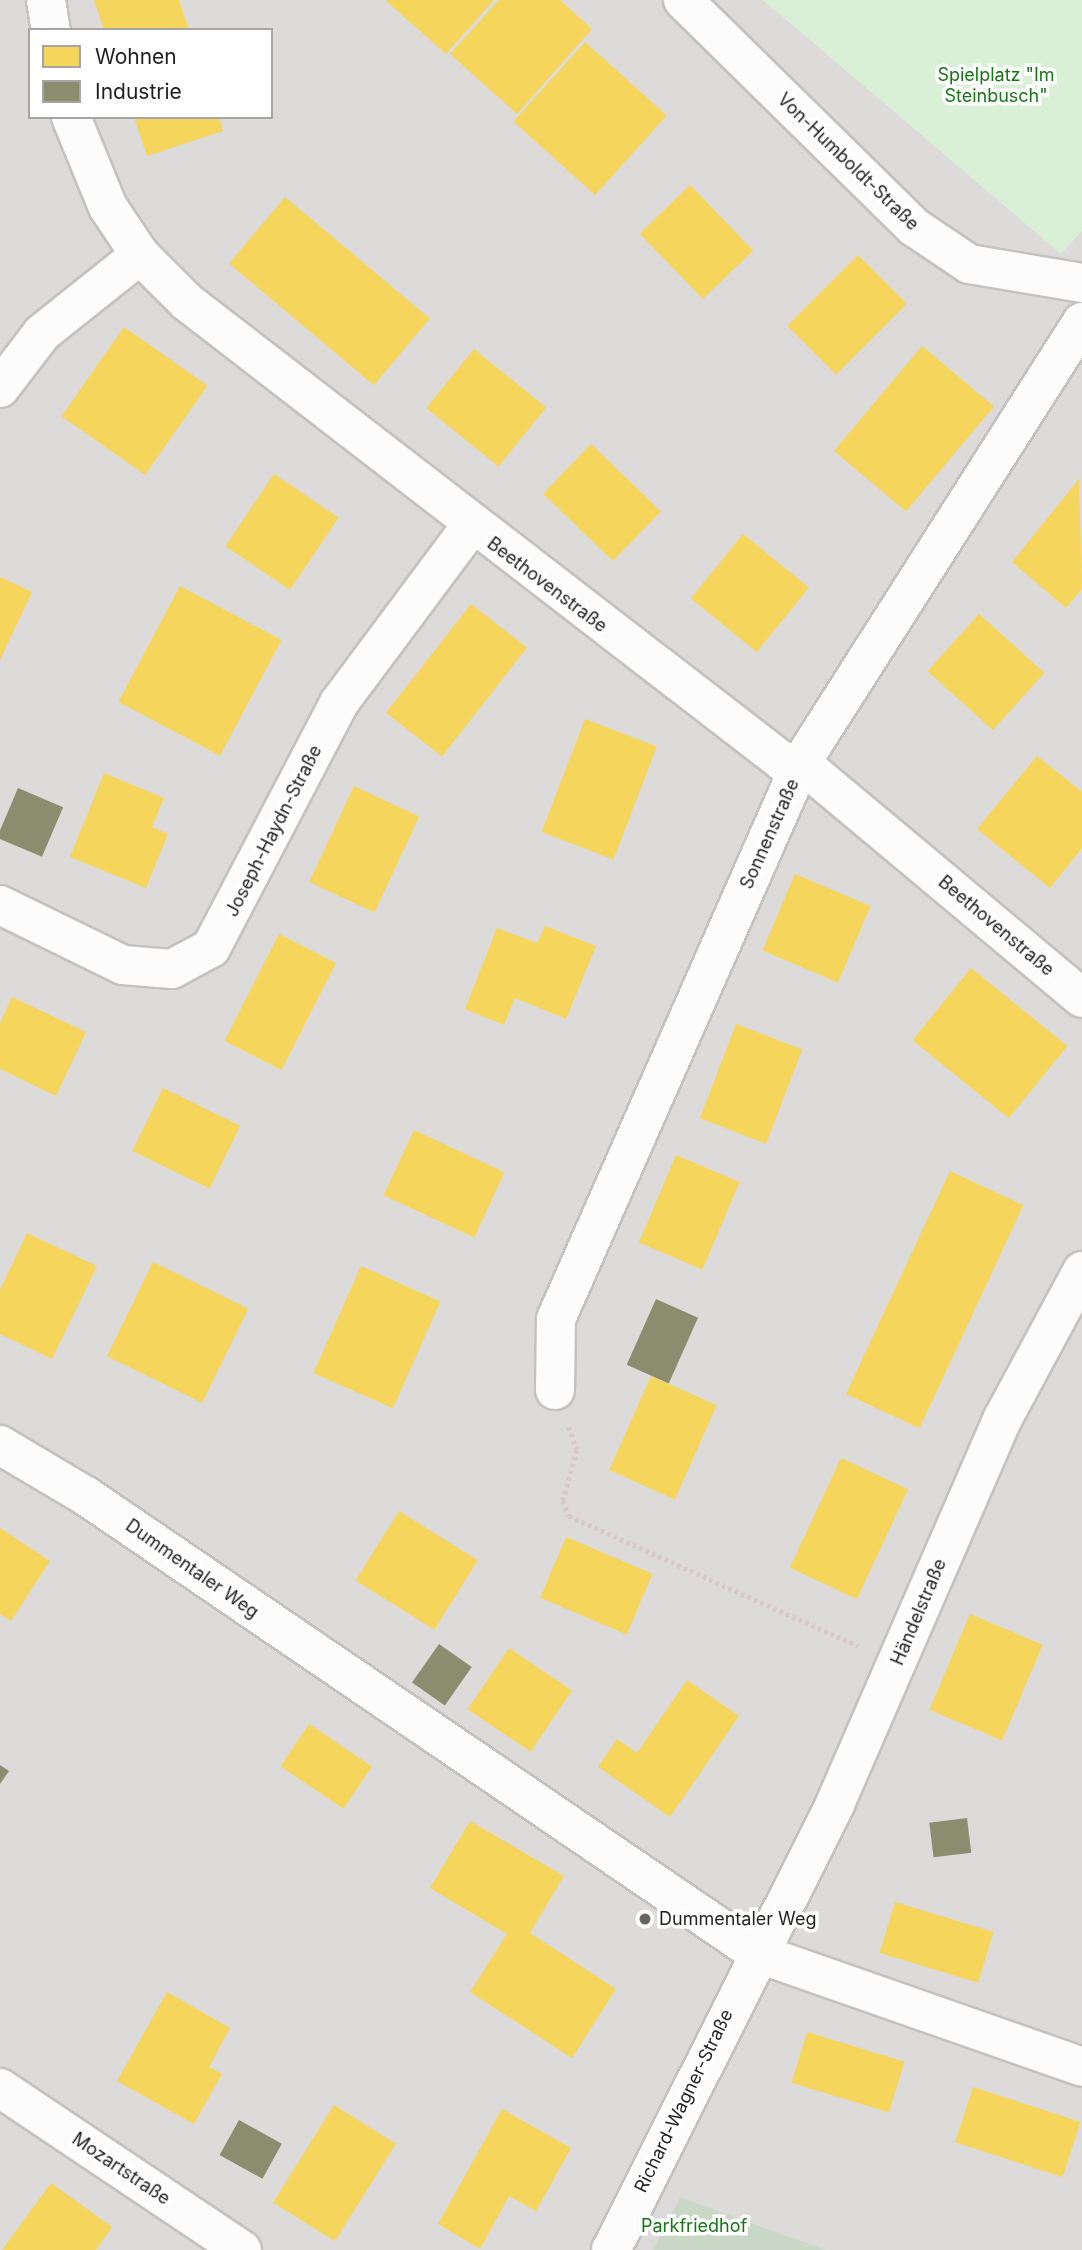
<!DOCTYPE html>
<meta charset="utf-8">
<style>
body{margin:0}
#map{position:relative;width:1082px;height:2250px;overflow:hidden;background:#edebe8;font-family:Inter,sans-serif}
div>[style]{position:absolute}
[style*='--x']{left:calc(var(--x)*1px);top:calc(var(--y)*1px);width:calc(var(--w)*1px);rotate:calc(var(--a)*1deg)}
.residential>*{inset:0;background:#dcdbd9}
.cemetery>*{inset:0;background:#c8d7c6}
.park>*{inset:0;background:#d9f0d6}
.homes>*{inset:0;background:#f6d55c;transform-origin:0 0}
.industry>*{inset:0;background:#8c8c6e;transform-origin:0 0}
.path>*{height:4.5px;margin-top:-2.25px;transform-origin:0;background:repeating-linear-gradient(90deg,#d6c9c8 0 3.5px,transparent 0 7px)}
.roads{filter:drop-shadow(2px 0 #c3c2c0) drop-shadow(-2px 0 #c3c2c0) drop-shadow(0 2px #c3c2c0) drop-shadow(0 -2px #c3c2c0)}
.minor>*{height:38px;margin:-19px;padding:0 19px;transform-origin:19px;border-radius:19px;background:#fcfcfc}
.dots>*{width:19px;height:19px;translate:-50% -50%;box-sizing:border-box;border:4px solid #fff;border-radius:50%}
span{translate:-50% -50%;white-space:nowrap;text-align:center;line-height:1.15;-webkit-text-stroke:7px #fff;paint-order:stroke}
.park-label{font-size:18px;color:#167615}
.street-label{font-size:18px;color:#1f1f1f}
.poi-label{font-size:18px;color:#1f1f1f}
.left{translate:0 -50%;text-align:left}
.legend{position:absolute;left:28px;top:28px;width:245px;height:91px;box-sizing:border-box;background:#fff;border:2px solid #a5a5a5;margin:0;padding:9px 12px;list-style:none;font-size:21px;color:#1f1f1f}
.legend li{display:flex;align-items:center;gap:14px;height:35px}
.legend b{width:35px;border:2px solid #a5a5a5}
</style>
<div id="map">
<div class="residential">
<div style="clip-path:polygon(evenodd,0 0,1082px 0,1082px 2250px,826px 2250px,680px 2197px,653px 2250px,0 2250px,0 0,30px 30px,271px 30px,271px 117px,30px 117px,30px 30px)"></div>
</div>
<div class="cemetery">
<div style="clip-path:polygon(680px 2197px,826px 2250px,653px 2250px)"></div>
</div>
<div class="park">
<div style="clip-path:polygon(763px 0,1082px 0,1082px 231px,1061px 254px)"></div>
</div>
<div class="homes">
<div style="clip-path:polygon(94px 0,179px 0,189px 30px,104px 30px)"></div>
<div style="clip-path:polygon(385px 0,494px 0,446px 54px)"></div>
<div style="clip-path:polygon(499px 0,560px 0,592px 29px,517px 114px,450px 54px)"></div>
<div style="left:585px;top:42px;width:110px;height:107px;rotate:42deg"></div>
<div style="clip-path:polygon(134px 117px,219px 117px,223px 131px,147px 156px)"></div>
<div style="left:690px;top:185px;width:91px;height:70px;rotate:46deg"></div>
<div style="left:285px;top:197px;width:189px;height:87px;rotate:40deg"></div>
<div style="left:858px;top:255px;width:69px;height:100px;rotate:45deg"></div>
<div style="left:124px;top:327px;width:102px;height:109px;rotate:35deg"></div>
<div style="left:922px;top:346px;width:94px;height:137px;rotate:40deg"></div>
<div style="left:474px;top:349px;width:93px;height:76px;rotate:39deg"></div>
<div style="left:591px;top:444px;width:97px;height:69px;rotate:44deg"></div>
<div style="left:274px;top:474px;width:78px;height:87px;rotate:34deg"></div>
<div style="clip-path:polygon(1079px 479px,1082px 589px,1066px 608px,1012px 562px)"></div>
<div style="left:743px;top:534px;width:85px;height:83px;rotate:39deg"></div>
<div style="clip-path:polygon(0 577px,32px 592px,0 660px)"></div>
<div style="left:180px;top:586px;width:115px;height:131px;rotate:28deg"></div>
<div style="left:471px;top:604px;width:71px;height:138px;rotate:38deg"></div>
<div style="left:979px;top:614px;width:88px;height:77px;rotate:42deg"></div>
<div style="left:585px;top:719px;width:77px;height:121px;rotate:21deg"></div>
<div style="clip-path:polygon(1037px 756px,1082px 792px,1082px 848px,1050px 888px,977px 829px)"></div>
<div style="clip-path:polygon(104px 773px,164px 798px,152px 827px,168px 834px,146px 888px,70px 857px)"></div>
<div style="left:354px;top:786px;width:72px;height:106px;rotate:25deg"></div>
<div style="left:795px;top:874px;width:82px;height:83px;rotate:23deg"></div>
<div style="clip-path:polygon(545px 926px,596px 946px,566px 1019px,515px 998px,504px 1025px,465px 1009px,497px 928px,537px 943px)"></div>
<div style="left:279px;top:934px;width:64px;height:120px;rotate:27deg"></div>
<div style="left:971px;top:968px;width:124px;height:93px;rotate:39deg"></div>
<div style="clip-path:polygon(12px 997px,86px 1032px,56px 1096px,0 1069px,0 1023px)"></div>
<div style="left:736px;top:1024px;width:71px;height:101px;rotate:21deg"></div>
<div style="left:163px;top:1088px;width:86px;height:70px;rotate:26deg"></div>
<div style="left:414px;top:1130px;width:100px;height:72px;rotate:25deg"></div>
<div style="left:676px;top:1155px;width:69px;height:95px;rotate:23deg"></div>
<div style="left:950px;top:1171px;width:81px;height:246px;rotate:25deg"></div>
<div style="clip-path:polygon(27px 1233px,97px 1266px,52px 1359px,0 1334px,0 1290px)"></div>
<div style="left:153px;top:1262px;width:106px;height:105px;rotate:26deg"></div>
<div style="left:361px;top:1266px;width:87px;height:117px;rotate:24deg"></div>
<div style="left:651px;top:1376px;width:72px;height:103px;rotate:24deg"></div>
<div style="left:841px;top:1458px;width:74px;height:121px;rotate:25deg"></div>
<div style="left:399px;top:1511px;width:93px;height:82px;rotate:32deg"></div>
<div style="clip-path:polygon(0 1528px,50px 1561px,11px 1621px,0 1614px)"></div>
<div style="left:566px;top:1537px;width:94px;height:66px;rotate:23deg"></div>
<div style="left:970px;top:1614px;width:79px;height:104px;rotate:23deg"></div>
<div style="left:509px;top:1648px;width:76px;height:74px;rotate:34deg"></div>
<div style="clip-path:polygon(687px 1680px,739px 1716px,670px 1817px,598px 1767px,617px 1739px,637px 1753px)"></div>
<div style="left:309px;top:1724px;width:76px;height:51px;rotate:34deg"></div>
<div style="clip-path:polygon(470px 1821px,564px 1876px,530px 1933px,616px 1989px,572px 2058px,470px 1992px,507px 1934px,430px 1888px)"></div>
<div style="left:895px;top:1902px;width:103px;height:53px;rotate:17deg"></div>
<div style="clip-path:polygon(167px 1992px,230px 2028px,209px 2067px,222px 2074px,194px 2124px,117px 2081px)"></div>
<div style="left:807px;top:2032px;width:102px;height:53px;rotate:17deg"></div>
<div style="left:973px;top:2087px;width:113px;height:58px;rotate:18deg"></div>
<div style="left:334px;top:2105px;width:73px;height:115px;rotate:32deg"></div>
<div style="clip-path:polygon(502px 2109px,571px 2148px,536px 2211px,509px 2196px,480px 2249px,438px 2224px)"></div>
<div style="clip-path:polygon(51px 2183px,112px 2227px,96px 2250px,2px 2250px)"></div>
</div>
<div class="industry">
<div style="left:18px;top:788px;width:49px;height:54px;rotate:23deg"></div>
<div style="left:656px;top:1299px;width:46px;height:72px;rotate:24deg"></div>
<div style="left:439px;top:1644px;width:40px;height:47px;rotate:35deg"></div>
<div style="clip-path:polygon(0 1765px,9px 1771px,0 1784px)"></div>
<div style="left:967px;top:1818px;width:35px;height:38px;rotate:83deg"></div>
<div style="left:239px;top:2120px;width:49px;height:40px;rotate:29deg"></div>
</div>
<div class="path">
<div style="--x:569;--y:1427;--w:24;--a:71"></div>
<div style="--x:577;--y:1450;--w:53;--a:105.4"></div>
<div style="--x:563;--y:1501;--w:16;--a:68"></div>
<div style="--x:569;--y:1516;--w:317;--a:24.2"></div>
</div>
<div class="roads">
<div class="minor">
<div style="--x:46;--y:0;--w:30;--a:81"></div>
<div style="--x:683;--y:0;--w:324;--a:44.5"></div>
<div style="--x:914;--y:227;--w:66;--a:33.9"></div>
<div style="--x:969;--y:264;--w:115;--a:9.5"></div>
<div style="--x:71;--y:117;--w:97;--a:67.7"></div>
<div style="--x:108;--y:207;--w:58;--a:56.3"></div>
<div style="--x:140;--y:255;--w:66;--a:45"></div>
<div style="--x:187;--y:302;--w:751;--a:37.65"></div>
<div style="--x:782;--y:761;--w:19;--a:6"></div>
<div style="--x:801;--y:763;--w:366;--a:39.9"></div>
<div style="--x:0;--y:388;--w:69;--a:-52.6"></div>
<div style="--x:42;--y:333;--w:125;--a:-38.5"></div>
<div style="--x:0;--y:905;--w:137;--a:26"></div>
<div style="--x:123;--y:965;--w:49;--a:4.7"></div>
<div style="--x:172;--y:969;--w:44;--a:-28.3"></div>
<div style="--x:211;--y:948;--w:276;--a:-62.4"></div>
<div style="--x:339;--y:703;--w:219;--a:-53.3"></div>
<div style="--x:555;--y:1390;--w:71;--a:-89.2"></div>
<div style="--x:556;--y:1319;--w:608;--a:-66.22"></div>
<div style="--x:801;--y:763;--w:523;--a:-57.5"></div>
<div style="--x:0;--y:1445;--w:100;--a:30.7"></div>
<div style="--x:86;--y:1496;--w:812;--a:34.26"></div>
<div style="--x:757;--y:1953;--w:344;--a:19.3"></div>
<div style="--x:0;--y:2088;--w:291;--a:33.8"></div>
<div style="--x:611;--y:2250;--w:499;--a:-63.3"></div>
<div style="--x:835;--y:1804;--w:421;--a:-66.5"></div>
<div style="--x:1003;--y:1418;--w:167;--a:-61.7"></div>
</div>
</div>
<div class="dots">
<div style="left:645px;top:1919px;background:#676665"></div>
</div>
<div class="park-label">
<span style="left:996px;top:86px">Spielplatz "Im<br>Steinbusch"</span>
<span style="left:694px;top:2226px">Parkfriedhof</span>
</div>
<div class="street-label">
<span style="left:848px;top:162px;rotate:44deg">Von-Humboldt-Straße</span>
<span style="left:547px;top:585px;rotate:37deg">Beethovenstraße</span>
<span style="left:274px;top:831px;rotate:-63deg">Joseph-Haydn-Straße</span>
<span style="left:770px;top:834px;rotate:-66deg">Sonnenstraße</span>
<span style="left:996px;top:926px;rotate:40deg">Beethovenstraße</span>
<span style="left:192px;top:1569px;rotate:35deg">Dummentaler Weg</span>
<span style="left:919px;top:1612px;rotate:-67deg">Händelstraße</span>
<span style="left:684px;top:2101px;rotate:-64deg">Richard-Wagner-Straße</span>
<span style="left:121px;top:2169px;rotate:34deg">Mozartstraße</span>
</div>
<div class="poi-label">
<span class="left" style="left:659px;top:1919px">Dummentaler Weg</span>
</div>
<ul class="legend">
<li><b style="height:19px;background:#f6d55c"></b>Wohnen</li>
<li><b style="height:19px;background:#8c8c6e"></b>Industrie</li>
</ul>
</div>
